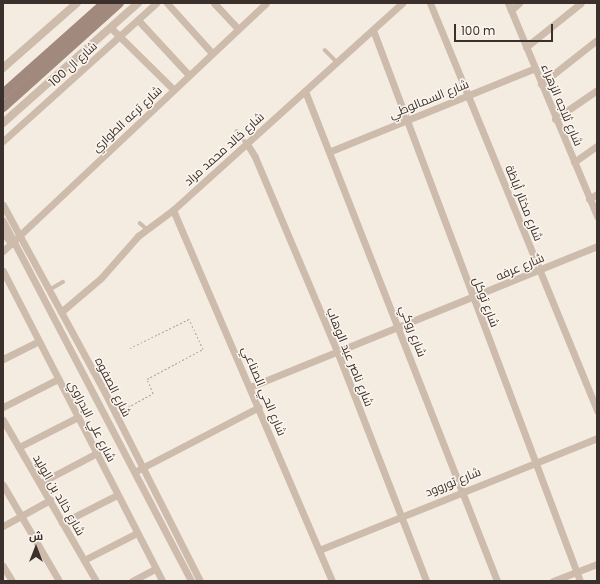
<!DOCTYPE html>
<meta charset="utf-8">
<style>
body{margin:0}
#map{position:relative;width:600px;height:584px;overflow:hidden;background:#f4ebe1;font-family:Poppins,Cairo,sans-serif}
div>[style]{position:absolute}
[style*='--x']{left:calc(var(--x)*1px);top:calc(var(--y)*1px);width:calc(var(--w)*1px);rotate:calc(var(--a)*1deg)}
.path>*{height:1px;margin-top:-0.5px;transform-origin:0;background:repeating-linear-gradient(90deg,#b9a596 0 2px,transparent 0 4px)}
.service>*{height:3.5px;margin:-1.75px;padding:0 1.75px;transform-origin:1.75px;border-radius:1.75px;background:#cdbbac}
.minor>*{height:7px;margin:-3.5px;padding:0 3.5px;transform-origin:3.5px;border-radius:3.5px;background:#cdbbac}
.tertiary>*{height:8px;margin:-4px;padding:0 4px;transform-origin:4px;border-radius:4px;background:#cdbbac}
.secondary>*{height:10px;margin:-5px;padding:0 5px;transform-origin:5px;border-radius:5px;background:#a18a7d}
span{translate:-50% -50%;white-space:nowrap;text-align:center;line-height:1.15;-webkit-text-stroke:3px #fbf5ee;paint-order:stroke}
.street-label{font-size:12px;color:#3b302b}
.frame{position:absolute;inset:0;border:4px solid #3b302b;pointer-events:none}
.north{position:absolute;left:16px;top:528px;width:40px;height:40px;-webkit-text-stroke:3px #fbf5ee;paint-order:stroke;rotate:0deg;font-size:11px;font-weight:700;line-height:16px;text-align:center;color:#3b302b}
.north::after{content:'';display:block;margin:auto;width:14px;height:18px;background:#3b302b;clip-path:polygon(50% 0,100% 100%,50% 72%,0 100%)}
.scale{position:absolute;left:454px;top:24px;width:99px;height:18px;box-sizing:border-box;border:2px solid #3b302b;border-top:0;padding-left:5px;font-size:12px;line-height:14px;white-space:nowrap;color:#3b302b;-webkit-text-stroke:3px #fbf5ee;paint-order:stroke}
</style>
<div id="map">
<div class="path">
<div style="--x:121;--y:411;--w:37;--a:-29"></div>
<div style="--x:153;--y:393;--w:15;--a:-113"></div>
<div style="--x:147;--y:379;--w:64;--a:-28.2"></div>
<div style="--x:203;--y:349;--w:33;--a:-115"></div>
<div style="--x:189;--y:319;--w:66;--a:153.8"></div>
</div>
<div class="service">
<div style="--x:325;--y:50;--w:17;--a:45"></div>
<div style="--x:237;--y:131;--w:16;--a:52"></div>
<div style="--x:140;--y:223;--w:9;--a:41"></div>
<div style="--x:49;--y:290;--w:16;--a:-30"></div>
</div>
<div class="minor">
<div style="--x:167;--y:3;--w:67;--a:48"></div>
<div style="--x:214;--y:3;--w:35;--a:47"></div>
<div style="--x:430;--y:3;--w:441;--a:67.7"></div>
<div style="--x:508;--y:3;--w:231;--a:67.3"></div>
<div style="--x:511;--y:10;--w:11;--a:-41"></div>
<div style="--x:138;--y:20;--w:75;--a:47.2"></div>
<div style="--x:111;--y:28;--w:88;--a:44.5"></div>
<div style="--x:373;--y:30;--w:589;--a:69.41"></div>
<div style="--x:526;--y:47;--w:70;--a:-38.7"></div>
<div style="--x:541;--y:84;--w:71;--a:-38.2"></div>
<div style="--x:305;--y:91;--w:526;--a:68.6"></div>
<div style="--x:555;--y:119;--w:51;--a:-34.6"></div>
<div style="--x:3;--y:141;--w:206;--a:-42"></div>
<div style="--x:247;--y:144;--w:15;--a:58"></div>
<div style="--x:255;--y:157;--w:211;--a:67.1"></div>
<div style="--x:337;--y:351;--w:247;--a:68.8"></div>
<div style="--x:331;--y:151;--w:220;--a:-22.1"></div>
<div style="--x:574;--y:162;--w:28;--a:-35"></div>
<div style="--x:589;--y:199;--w:9;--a:-32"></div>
<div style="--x:3;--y:205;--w:209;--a:61.5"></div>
<div style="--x:103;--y:389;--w:215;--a:63.2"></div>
<div style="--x:173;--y:210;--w:404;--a:66.8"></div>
<div style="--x:3;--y:221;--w:406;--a:62.4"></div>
<div style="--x:3;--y:233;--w:14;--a:51"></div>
<div style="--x:3;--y:251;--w:361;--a:-43.3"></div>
<div style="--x:3;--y:271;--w:348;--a:62.8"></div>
<div style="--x:61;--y:312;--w:52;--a:-40.4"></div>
<div style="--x:101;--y:278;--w:56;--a:-48.6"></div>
<div style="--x:138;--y:236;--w:44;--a:-36.6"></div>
<div style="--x:173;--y:210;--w:309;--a:-42.1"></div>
<div style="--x:3;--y:359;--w:40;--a:-26.6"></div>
<div style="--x:250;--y:387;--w:375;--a:-22.1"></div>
<div style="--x:3;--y:407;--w:62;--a:-27"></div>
<div style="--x:3;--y:420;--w:186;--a:60"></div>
<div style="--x:19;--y:447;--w:66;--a:-27"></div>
<div style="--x:138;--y:470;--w:136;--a:-27.5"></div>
<div style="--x:40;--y:483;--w:64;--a:-27.8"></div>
<div style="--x:3;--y:485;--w:111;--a:59.7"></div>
<div style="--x:62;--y:523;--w:62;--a:-27"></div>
<div style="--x:3;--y:526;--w:54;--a:-29"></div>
<div style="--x:319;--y:550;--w:300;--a:-21.9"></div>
<div style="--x:84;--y:560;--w:59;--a:-27"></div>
<div style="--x:3;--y:566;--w:17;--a:59"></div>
<div style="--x:132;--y:581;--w:26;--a:-28"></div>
<div style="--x:553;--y:581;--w:47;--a:-21.1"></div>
</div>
<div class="tertiary">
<div style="--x:3;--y:68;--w:98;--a:-41.3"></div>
<div style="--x:3;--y:123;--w:181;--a:-41.6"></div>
</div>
<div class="secondary">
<div style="--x:3;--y:94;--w:137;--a:-41.7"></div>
<div style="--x:3;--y:107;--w:156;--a:-41.9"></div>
</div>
<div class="street-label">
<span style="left:73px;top:64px;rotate:-42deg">شارع ال 100</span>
<span style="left:429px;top:99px;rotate:-22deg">شارع السمالوطي</span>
<span style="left:562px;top:105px;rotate:67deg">شارع ثلاجه الزهراء</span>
<span style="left:127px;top:119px;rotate:-43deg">شارع ترعه الطواري</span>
<span style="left:224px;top:149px;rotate:-42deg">شارع خالد محمد مراد</span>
<span style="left:524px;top:203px;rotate:68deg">شارع مختار أباظة</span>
<span style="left:520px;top:267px;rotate:-23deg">شارع عرفه</span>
<span style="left:486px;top:302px;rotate:69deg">شارع توكل</span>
<span style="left:413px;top:331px;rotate:69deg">شارع روكي</span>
<span style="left:350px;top:357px;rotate:68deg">شارع ناصر عبد الوهاب</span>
<span style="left:113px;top:387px;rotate:63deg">شارع الصفوه</span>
<span style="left:264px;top:391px;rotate:67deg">شارع الحي الصناعي</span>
<span style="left:92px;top:421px;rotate:63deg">شارع علي البدراوي</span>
<span style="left:453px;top:482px;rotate:-22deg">شارع توروود</span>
<span style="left:59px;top:495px;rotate:60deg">شارع خالد بن الوليد</span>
</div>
<div class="frame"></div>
<div class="north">ش</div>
<div class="scale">100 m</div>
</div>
